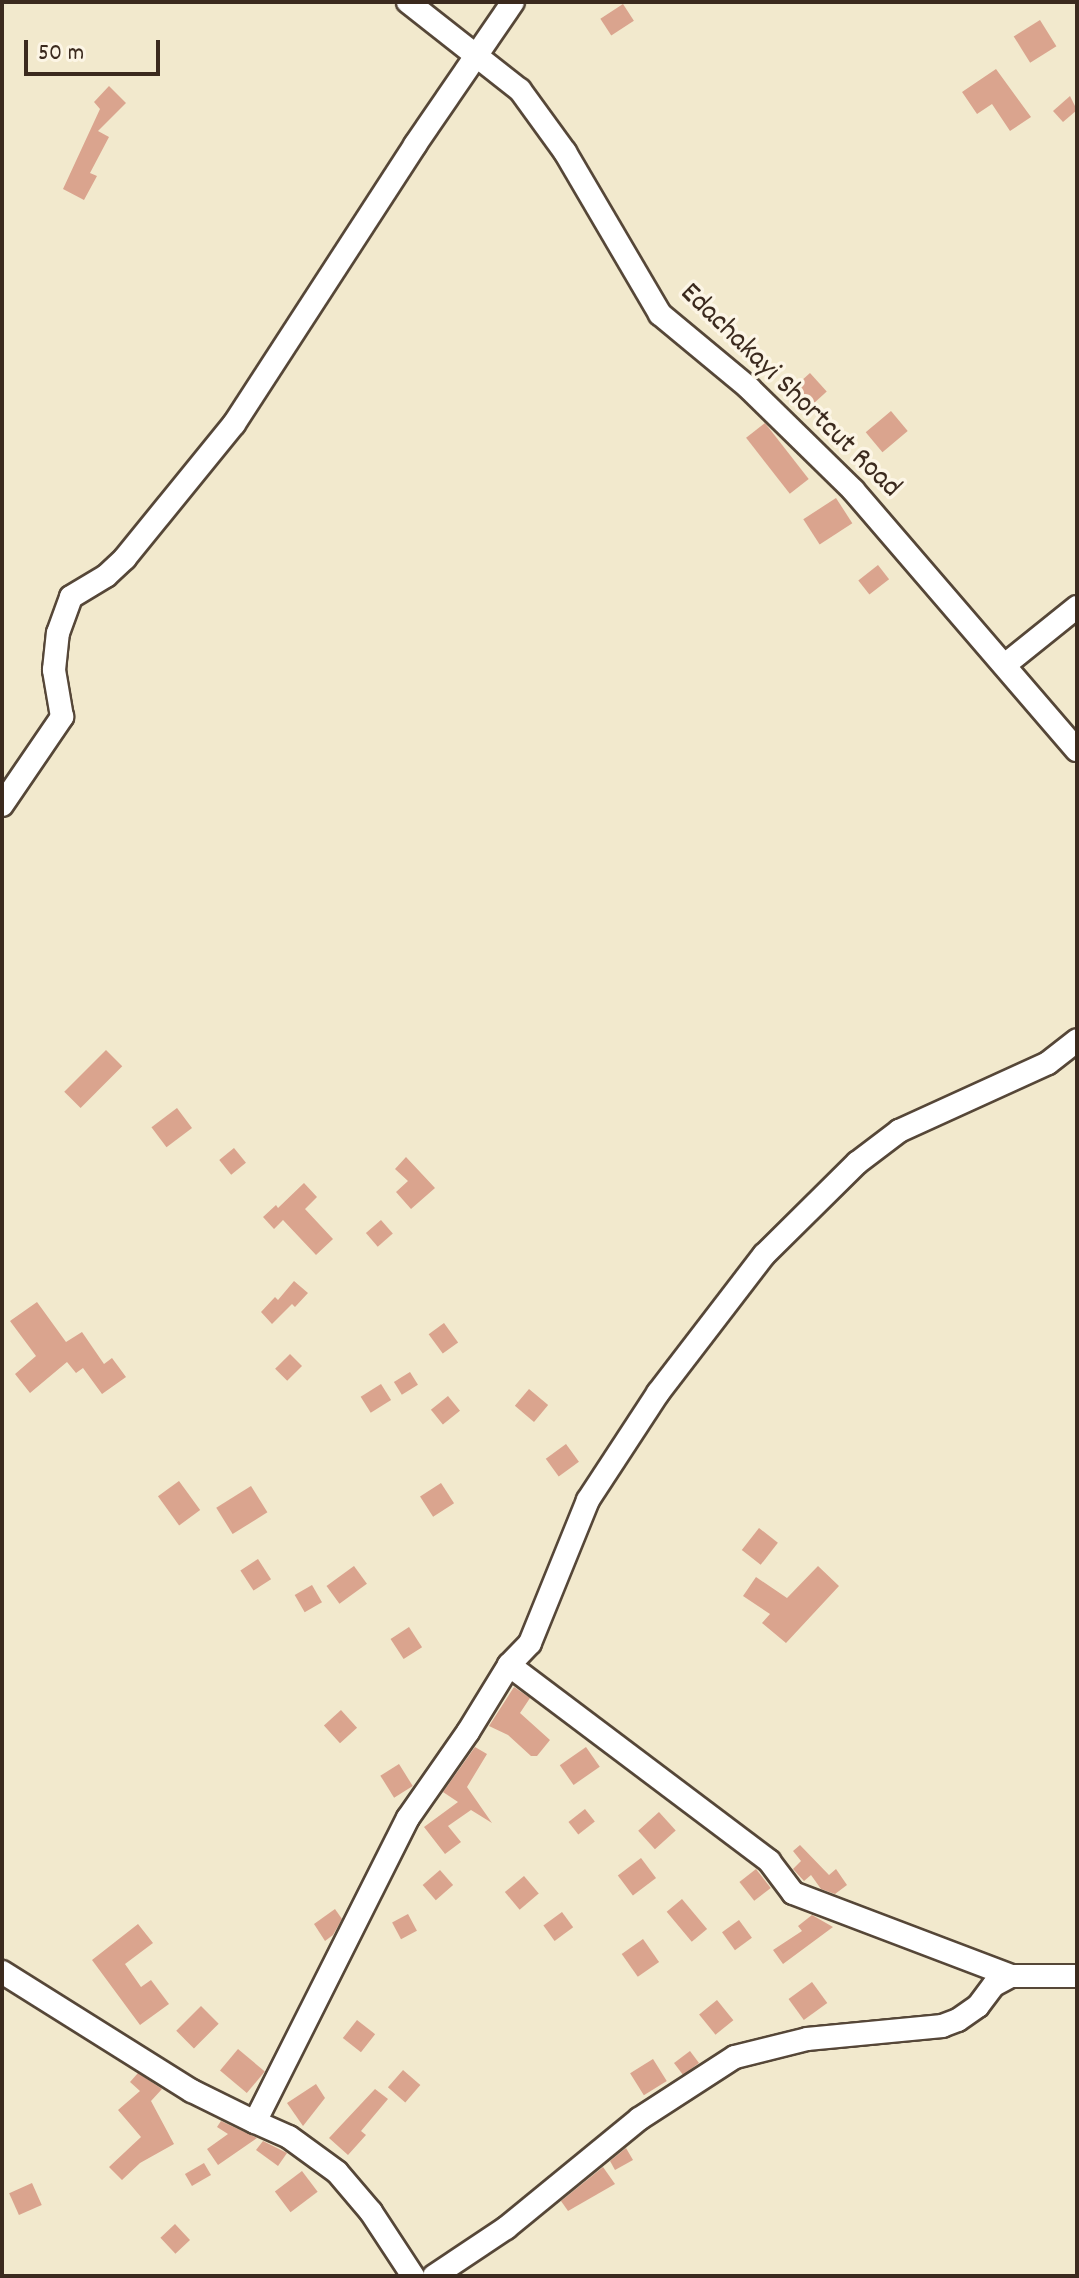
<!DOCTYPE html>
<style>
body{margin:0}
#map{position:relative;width:1079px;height:2278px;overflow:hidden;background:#f2e9cd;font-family:Dekko,sans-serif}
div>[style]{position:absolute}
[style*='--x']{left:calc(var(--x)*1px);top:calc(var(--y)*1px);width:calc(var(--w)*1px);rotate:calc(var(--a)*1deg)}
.building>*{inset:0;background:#daa48e;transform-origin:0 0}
.roads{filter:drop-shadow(2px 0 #564738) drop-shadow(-2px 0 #564738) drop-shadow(0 2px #564738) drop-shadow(0 -2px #564738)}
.street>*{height:22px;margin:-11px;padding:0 11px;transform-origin:11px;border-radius:11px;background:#fff}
span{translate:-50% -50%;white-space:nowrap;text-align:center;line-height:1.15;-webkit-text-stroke:7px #fcf5e5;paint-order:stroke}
.street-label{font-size:30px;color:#3b2a1e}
.frame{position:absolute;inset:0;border:4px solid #3b2a1e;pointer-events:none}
.scale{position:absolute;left:24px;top:40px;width:136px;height:36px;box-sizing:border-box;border:4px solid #3b2a1e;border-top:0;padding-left:10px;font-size:24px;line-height:28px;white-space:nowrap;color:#3b2a1e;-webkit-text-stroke:6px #fcf5e5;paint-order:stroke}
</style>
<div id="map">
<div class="building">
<div style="left:623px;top:4px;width:20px;height:27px;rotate:57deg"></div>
<div style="left:1040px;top:20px;width:31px;height:31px;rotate:58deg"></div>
<div style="clip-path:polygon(996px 69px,1031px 117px,1010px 131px,992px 104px,977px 114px,962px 92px)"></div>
<div style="clip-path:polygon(109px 86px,126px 103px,98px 131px,109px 137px,90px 173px,97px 176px,84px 200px,63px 189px,100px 109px,94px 102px)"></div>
<div style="clip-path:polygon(1070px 96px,1077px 110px,1063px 122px,1053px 111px)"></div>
<div style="left:810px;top:373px;width:25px;height:30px;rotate:48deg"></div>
<div style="left:891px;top:411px;width:26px;height:33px;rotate:50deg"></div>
<div style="left:765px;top:423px;width:71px;height:24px;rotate:52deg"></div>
<div style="left:836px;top:498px;width:30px;height:39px;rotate:57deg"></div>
<div style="left:878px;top:565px;width:18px;height:25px;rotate:52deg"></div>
<div style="left:106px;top:1050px;width:23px;height:59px;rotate:45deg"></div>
<div style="left:177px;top:1108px;width:25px;height:32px;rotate:53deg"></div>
<div style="left:234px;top:1148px;width:19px;height:19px;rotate:51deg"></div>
<div style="clip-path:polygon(406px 1157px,435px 1188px,411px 1209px,396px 1192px,408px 1181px,395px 1169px)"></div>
<div style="clip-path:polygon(304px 1183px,317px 1197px,305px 1209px,333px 1239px,316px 1255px,283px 1220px,274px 1229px,263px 1217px,276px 1205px,278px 1208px)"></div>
<div style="left:381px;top:1220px;width:18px;height:20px;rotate:49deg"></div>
<div style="clip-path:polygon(294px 1281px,308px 1293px,295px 1307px,292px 1304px,272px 1324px,261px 1312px,275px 1297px,278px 1300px)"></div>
<div style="clip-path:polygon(37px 1302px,66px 1342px,82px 1332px,104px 1364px,112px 1358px,126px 1377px,102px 1394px,83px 1368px,76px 1373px,67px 1362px,30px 1393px,15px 1374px,36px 1356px,10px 1321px)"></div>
<div style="left:444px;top:1323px;width:24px;height:19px;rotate:54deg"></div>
<div style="left:290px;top:1354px;width:17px;height:21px;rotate:45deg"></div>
<div style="left:410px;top:1372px;width:15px;height:19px;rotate:58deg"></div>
<div style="left:381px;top:1384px;width:19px;height:24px;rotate:58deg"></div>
<div style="left:529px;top:1389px;width:25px;height:22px;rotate:40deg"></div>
<div style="left:448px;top:1396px;width:19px;height:22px;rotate:51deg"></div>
<div style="left:566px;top:1444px;width:22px;height:25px;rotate:54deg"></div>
<div style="left:179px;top:1481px;width:36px;height:26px;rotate:54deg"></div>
<div style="left:441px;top:1483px;width:24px;height:25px;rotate:57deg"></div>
<div style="left:251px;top:1486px;width:31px;height:41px;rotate:58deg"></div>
<div style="left:759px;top:1528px;width:24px;height:28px;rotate:38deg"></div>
<div style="left:258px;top:1559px;width:24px;height:21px;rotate:57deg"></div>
<div style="left:354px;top:1566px;width:22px;height:34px;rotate:54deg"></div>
<div style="clip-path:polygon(818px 1566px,839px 1586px,786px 1643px,762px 1623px,770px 1614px,743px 1596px,756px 1577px,787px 1598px)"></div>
<div style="left:312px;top:1585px;width:20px;height:20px;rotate:60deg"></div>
<div style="left:409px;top:1627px;width:24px;height:22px;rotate:57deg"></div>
<div style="clip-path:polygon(514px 1687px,530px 1698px,520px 1713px,550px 1740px,537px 1756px,531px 1756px,508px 1735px,489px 1726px)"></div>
<div style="left:341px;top:1710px;width:24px;height:23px;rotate:48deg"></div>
<div style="clip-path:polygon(475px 1747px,487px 1754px,467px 1787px,492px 1823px,471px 1810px,448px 1826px,461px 1842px,445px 1854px,424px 1827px,458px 1802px,443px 1792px)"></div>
<div style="left:586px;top:1747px;width:24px;height:32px;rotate:55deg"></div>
<div style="left:399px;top:1764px;width:26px;height:22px;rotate:58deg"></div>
<div style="left:585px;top:1809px;width:16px;height:21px;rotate:52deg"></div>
<div style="left:659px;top:1812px;width:25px;height:28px;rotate:48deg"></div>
<div style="clip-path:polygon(800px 1845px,829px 1875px,836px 1869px,847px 1885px,835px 1894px,821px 1889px,811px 1875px,804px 1881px,793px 1869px,801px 1861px,793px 1851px)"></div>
<div style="left:641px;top:1858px;width:25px;height:29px;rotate:53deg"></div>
<div style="left:756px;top:1869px;width:24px;height:21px;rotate:52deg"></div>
<div style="left:440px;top:1870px;width:20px;height:23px;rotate:49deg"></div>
<div style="left:524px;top:1876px;width:23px;height:25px;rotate:50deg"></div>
<div style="left:682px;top:1899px;width:39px;height:20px;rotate:50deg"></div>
<div style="clip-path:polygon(335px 1909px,342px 1919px,333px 1935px,325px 1941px,314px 1924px)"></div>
<div style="left:562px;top:1912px;width:19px;height:23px;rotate:54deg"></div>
<div style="left:408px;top:1914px;width:19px;height:18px;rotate:62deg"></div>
<div style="clip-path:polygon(812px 1915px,833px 1927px,783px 1964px,773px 1950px,802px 1931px,798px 1926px)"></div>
<div style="left:739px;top:1920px;width:22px;height:21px;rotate:54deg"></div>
<div style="clip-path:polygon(138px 1924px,153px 1943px,125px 1964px,141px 1987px,151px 1980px,169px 2004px,140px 2025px,92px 1960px)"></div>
<div style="left:643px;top:1939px;width:28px;height:26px;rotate:55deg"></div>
<div style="left:812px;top:1982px;width:26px;height:29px;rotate:54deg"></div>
<div style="left:717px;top:2000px;width:26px;height:23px;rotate:51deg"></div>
<div style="left:201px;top:2006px;width:25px;height:35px;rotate:45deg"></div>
<div style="left:357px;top:2020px;width:23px;height:23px;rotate:38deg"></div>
<div style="left:238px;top:2049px;width:35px;height:28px;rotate:40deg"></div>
<div style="left:690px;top:2051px;width:15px;height:20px;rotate:53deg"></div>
<div style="left:653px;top:2059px;width:26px;height:27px;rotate:58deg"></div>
<div style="left:403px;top:2070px;width:23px;height:23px;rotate:41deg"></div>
<div style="clip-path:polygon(138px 2073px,162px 2089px,151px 2101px,174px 2144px,140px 2163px,122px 2180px,109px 2167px,141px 2137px,118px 2110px,140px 2091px,130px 2082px)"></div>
<div style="clip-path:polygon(316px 2084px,325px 2098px,303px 2126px,287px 2103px)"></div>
<div style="clip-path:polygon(375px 2089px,388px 2099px,361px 2131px,366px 2135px,348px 2155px,329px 2138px)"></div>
<div style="clip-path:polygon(221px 2121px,257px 2138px,218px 2165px,207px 2149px,228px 2134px,217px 2127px)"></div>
<div style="clip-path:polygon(263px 2141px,287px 2153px,278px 2166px,256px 2150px)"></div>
<div style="clip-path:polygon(626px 2148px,633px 2160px,615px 2170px,610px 2161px)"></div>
<div style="left:204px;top:2163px;width:14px;height:22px;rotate:60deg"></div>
<div style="clip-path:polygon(603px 2167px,615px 2184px,568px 2211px,561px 2201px)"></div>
<div style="left:302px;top:2171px;width:26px;height:34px;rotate:53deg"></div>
<div style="left:32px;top:2183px;width:24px;height:25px;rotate:66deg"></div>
<div style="left:175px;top:2224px;width:22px;height:20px;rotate:47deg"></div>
</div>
<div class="roads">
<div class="street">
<div style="--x:408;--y:2;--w:142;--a:38.2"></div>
<div style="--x:520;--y:90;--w:77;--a:54"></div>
<div style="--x:565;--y:152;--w:188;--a:59.6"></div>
<div style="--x:660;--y:314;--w:116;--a:39.7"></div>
<div style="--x:749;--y:388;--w:146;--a:44.4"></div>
<div style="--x:853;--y:490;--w:343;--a:49.3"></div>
<div style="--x:1006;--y:664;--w:91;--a:-38.8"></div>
<div style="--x:2;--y:805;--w:107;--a:-55.7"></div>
<div style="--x:62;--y:717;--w:48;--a:-99.7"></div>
<div style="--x:54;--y:670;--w:37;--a:-84"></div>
<div style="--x:58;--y:633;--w:38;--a:-70"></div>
<div style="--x:71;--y:597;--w:41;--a:-31"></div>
<div style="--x:106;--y:576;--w:26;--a:-43"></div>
<div style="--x:125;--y:558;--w:173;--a:-50.9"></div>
<div style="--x:234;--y:424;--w:333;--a:-57"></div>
<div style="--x:415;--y:145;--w:173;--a:-55.6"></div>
<div style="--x:509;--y:1665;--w:326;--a:37"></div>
<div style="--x:769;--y:1861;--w:40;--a:53"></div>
<div style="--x:793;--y:1893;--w:233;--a:20.8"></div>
<div style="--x:2;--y:1972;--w:224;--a:32.1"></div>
<div style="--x:192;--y:2091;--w:70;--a:26.2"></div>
<div style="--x:413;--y:2276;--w:77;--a:-123.3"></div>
<div style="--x:371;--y:2212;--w:52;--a:-130.4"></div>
<div style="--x:337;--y:2172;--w:59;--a:-143.9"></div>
<div style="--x:289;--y:2137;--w:37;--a:-156"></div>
<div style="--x:255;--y:2122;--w:340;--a:-63.3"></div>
<div style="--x:408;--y:1818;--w:105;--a:-55.1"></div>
<div style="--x:468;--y:1732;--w:79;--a:-58.5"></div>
<div style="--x:509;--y:1665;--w:30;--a:-46"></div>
<div style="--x:530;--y:1643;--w:154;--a:-67.9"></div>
<div style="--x:588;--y:1500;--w:128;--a:-56.8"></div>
<div style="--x:658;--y:1393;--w:174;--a:-52.5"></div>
<div style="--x:764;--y:1255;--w:131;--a:-44.7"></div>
<div style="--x:857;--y:1163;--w:53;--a:-37.3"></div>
<div style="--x:899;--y:1131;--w:164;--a:-24.5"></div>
<div style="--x:1048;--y:1063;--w:37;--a:-38"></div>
<div style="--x:434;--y:2276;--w:87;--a:-33.7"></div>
<div style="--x:506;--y:2228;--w:172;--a:-39.3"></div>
<div style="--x:639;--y:2119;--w:114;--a:-32.9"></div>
<div style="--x:735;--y:2057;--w:74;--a:-14"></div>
<div style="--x:807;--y:2039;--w:136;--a:-5.5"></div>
<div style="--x:942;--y:2026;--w:17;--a:-21"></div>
<div style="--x:958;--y:2020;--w:24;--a:-35"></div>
<div style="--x:978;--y:2006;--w:26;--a:-53"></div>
<div style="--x:994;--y:1985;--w:19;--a:-28"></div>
<div style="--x:1011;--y:1976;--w:66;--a:0"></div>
</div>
</div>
<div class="street-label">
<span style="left:789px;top:392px;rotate:44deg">Edachakayi Shortcut Road</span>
</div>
<div class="frame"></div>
<div class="scale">50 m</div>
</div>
